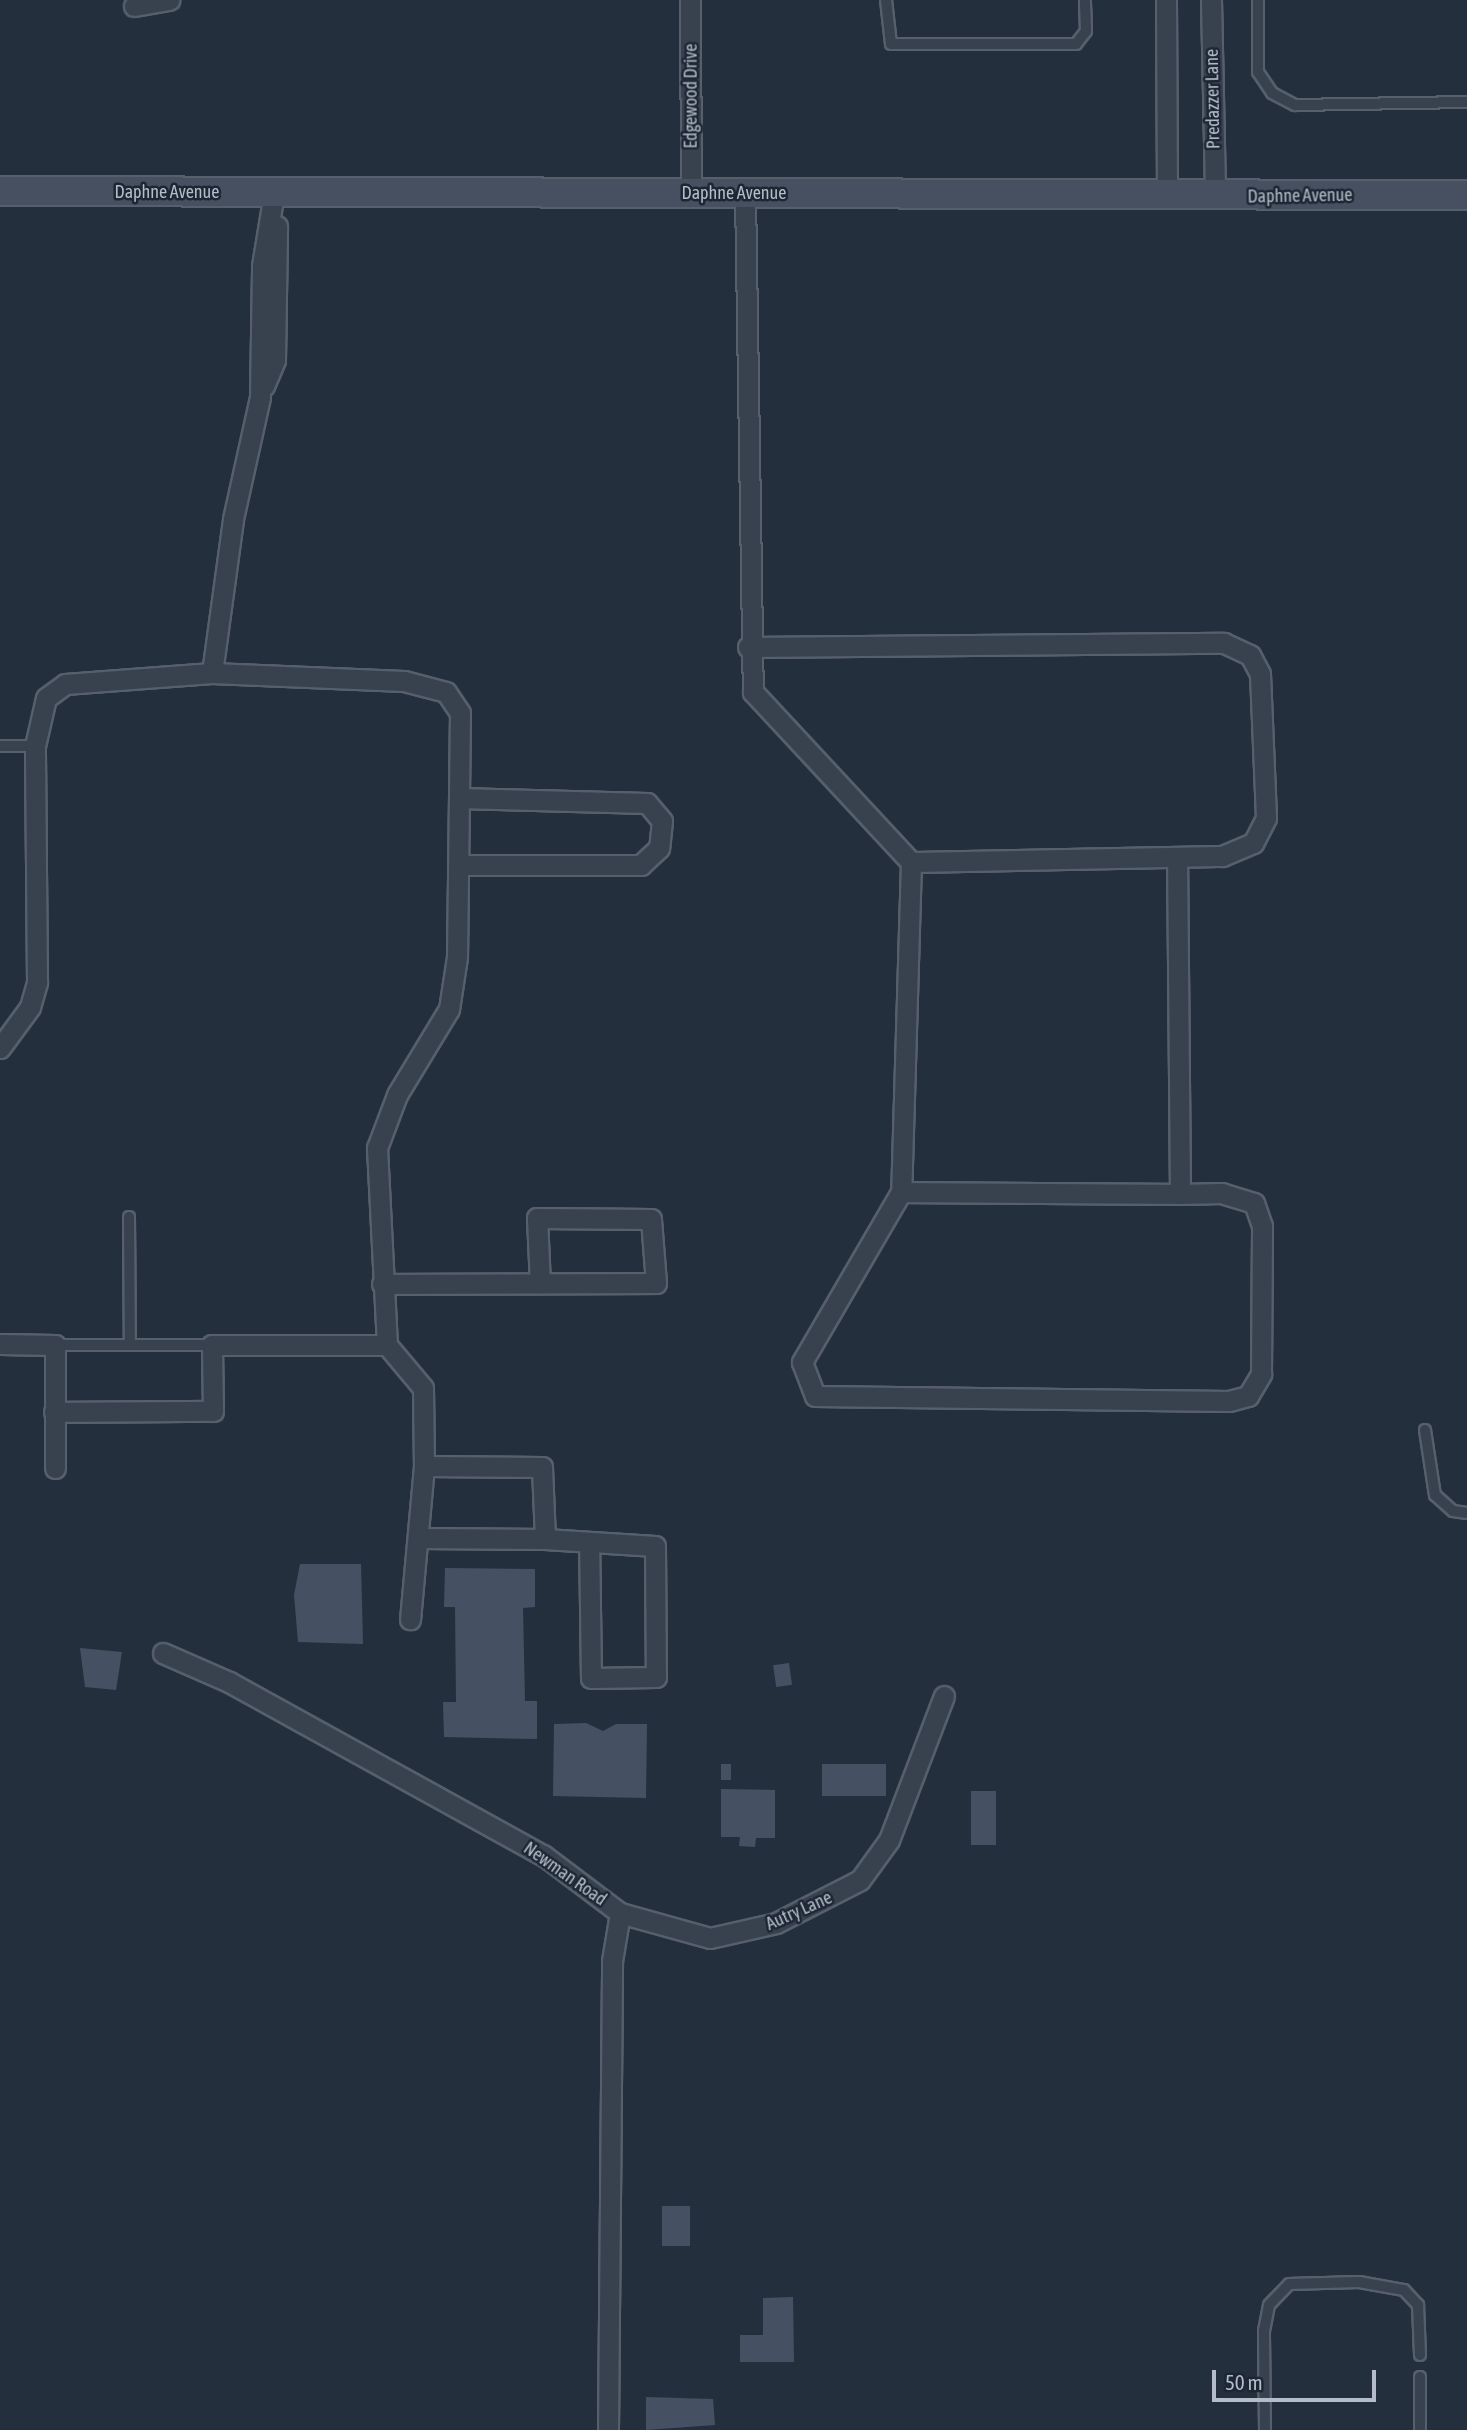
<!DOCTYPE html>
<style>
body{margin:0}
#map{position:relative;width:1467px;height:2430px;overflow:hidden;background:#242f3e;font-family:"Asap Condensed",sans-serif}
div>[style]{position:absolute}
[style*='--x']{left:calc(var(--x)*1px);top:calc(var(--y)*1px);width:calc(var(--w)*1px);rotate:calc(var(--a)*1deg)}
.building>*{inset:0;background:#455162;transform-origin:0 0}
.roads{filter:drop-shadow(2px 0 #565f6c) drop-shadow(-2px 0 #565f6c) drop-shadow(0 2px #565f6c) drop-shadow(0 -2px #565f6c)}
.lane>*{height:10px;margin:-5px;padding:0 5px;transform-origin:5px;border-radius:5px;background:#38414e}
.street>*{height:19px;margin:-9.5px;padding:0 9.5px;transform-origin:9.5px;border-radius:9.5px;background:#38414e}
.secondary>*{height:28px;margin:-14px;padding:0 14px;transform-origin:14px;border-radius:14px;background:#465061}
span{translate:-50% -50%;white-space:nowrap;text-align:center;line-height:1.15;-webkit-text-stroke:5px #1d2633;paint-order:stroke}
.street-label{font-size:18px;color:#b4bcc9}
.scale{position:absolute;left:1212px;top:2370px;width:164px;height:32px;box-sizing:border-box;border:4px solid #b4bcc9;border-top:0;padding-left:9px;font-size:21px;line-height:24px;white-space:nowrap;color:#b4bcc9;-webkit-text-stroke:5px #1d2633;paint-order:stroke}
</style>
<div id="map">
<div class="building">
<div style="clip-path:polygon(300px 1564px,361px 1564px,363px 1644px,298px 1642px,294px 1595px)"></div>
<div style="clip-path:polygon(445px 1568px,535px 1569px,535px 1607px,523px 1608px,525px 1701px,537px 1701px,537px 1739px,444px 1737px,443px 1702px,456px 1702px,455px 1607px,444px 1607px)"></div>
<div style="clip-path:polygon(80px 1648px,122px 1652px,116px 1690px,85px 1687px)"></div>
<div style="left:789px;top:1663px;width:22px;height:16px;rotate:82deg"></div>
<div style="clip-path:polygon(586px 1723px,603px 1731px,616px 1724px,647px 1724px,646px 1798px,553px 1796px,554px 1724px)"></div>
<div style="left:721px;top:1764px;width:10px;height:16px"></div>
<div style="left:886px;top:1764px;width:32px;height:64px;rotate:90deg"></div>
<div style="clip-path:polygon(721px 1789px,775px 1790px,775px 1838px,756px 1838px,755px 1847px,739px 1846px,740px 1837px,721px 1837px)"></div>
<div style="left:971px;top:1791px;width:25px;height:54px"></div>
<div style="left:662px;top:2206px;width:28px;height:40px"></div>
<div style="clip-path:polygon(793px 2297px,794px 2362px,740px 2362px,740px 2335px,763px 2335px,763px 2298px)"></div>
<div style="clip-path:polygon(646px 2397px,713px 2399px,715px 2425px,646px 2430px)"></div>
</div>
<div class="roads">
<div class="lane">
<div style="--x:886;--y:0;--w:44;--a:83.5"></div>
<div style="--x:891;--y:44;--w:185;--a:0"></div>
<div style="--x:1076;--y:44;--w:16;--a:-52"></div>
<div style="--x:1086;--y:31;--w:31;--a:-92"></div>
<div style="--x:1258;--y:0;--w:72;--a:90"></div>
<div style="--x:1258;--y:72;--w:25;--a:56"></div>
<div style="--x:1272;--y:93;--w:26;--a:28"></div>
<div style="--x:1295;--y:105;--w:172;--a:-1"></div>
<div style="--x:0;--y:746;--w:35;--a:0"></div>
<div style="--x:129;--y:1217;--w:128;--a:89.6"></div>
<div style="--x:55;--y:1345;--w:157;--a:0"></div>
<div style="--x:1425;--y:1430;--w:66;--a:81.3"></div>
<div style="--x:1435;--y:1495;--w:24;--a:42"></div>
<div style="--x:1453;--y:1511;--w:14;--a:8"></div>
<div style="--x:1265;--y:2430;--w:99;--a:-90.6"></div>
<div style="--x:1264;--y:2331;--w:26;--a:-79"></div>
<div style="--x:1269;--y:2305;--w:29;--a:-46"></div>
<div style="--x:1289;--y:2284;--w:70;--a:-1.6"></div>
<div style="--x:1359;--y:2282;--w:46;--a:10.1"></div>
<div style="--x:1404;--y:2290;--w:21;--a:47"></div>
<div style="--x:1418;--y:2305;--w:50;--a:87.7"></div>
<div style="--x:1420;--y:2430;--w:53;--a:-90"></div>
</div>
<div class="street">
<div style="--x:690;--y:0;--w:193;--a:89.7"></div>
<div style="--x:1166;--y:0;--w:196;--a:89.7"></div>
<div style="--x:1211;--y:0;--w:197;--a:88.8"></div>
<div style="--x:134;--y:6;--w:36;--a:-10"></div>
<div style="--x:745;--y:193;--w:499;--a:89.1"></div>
<div style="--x:753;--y:692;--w:232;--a:47.1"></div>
<div style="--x:911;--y:862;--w:330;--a:91.7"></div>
<div style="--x:901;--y:1192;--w:197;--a:120.2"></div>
<div style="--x:802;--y:1362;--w:36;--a:69"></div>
<div style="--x:815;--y:1396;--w:414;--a:0.7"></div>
<div style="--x:1229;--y:1401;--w:20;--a:-15"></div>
<div style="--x:1248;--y:1396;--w:26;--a:-59"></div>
<div style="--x:1261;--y:1374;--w:148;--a:-89.6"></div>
<div style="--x:1262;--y:1226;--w:24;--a:-109"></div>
<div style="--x:1254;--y:1203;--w:34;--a:-163"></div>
<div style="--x:1222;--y:1193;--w:42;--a:178.6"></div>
<div style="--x:1180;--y:1194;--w:336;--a:-90.5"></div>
<div style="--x:264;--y:386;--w:28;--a:-67"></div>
<div style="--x:275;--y:360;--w:134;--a:-89.1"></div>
<div style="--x:748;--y:647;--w:476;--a:-0.5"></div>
<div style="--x:1224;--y:643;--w:29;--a:25"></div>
<div style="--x:1250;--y:655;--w:21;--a:62"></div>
<div style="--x:1260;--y:674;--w:144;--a:87.6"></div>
<div style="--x:1266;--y:818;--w:28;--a:117"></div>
<div style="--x:1253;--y:843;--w:34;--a:157"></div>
<div style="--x:1222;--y:856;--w:311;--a:178.9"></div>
<div style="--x:212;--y:673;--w:155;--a:-82.2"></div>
<div style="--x:233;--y:519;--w:125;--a:-77.5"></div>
<div style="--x:260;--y:397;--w:131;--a:-89.1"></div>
<div style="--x:262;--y:266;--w:74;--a:-80.7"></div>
<div style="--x:459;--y:798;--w:188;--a:1.5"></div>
<div style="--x:647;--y:803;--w:23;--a:50"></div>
<div style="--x:662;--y:821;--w:27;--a:96"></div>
<div style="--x:659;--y:848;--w:25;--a:137"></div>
<div style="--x:641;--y:865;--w:182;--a:180"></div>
<div style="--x:0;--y:1048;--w:51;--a:-53.8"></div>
<div style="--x:30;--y:1007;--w:26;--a:-74"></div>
<div style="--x:37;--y:982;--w:236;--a:-90.5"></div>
<div style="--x:35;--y:746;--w:49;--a:-77.1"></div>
<div style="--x:46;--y:698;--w:24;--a:-36"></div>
<div style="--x:65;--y:684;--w:147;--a:-4.3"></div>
<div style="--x:212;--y:673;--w:192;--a:2.4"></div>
<div style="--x:404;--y:681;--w:43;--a:14.7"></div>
<div style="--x:446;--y:692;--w:25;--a:56"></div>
<div style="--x:460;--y:713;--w:244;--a:90.7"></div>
<div style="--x:457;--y:957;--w:53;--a:98.7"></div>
<div style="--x:449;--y:1009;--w:100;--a:121.2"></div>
<div style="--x:397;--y:1095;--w:57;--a:110.7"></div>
<div style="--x:377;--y:1148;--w:197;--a:87.1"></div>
<div style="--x:901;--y:1192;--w:279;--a:0.4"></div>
<div style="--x:382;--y:1284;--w:274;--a:-0.2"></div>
<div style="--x:656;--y:1283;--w:64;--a:-94.5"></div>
<div style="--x:651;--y:1219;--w:114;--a:-179.5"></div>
<div style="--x:537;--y:1218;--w:65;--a:87.4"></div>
<div style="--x:0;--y:1344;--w:55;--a:1"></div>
<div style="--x:55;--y:1345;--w:123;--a:90"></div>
<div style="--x:54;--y:1412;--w:159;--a:-0.4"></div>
<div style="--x:213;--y:1411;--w:66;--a:-90.9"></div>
<div style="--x:212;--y:1345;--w:175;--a:0"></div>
<div style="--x:387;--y:1345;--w:56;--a:50.1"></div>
<div style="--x:423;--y:1388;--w:78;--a:89.3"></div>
<div style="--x:424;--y:1466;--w:154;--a:95.2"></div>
<div style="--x:419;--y:1538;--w:126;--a:0.5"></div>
<div style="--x:545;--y:1539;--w:72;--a:-92.4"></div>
<div style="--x:542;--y:1467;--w:118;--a:-179.5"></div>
<div style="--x:545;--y:1539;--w:110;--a:3.6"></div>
<div style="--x:655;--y:1546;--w:131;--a:89.6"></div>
<div style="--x:656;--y:1677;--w:65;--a:179.1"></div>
<div style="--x:591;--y:1678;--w:135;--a:-90.8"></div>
<div style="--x:163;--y:1653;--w:72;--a:23.7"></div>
<div style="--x:229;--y:1682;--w:359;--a:28.9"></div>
<div style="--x:543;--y:1855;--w:96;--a:37"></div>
<div style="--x:620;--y:1913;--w:93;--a:15.5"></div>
<div style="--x:710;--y:1938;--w:68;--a:-12.8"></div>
<div style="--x:776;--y:1923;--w:94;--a:-27.1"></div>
<div style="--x:860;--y:1880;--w:49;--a:-54.1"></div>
<div style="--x:889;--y:1840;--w:154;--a:-69.1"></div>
<div style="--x:608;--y:2430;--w:469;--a:-89.5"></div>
<div style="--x:612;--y:1961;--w:49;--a:-80.5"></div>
</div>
<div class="secondary">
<div style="--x:0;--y:191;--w:1467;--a:0.16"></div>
</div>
</div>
<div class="street-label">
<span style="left:691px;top:96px;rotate:-90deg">Edgewood Drive</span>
<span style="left:1213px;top:99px;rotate:-91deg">Predazzer Lane</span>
<span style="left:167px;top:192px">Daphne Avenue</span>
<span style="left:734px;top:193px">Daphne Avenue</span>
<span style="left:1300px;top:196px;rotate:-1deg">Daphne Avenue</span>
<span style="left:565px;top:1874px;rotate:35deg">Newman Road</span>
<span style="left:799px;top:1911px;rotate:-24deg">Autry Lane</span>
</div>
<div class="scale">50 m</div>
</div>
